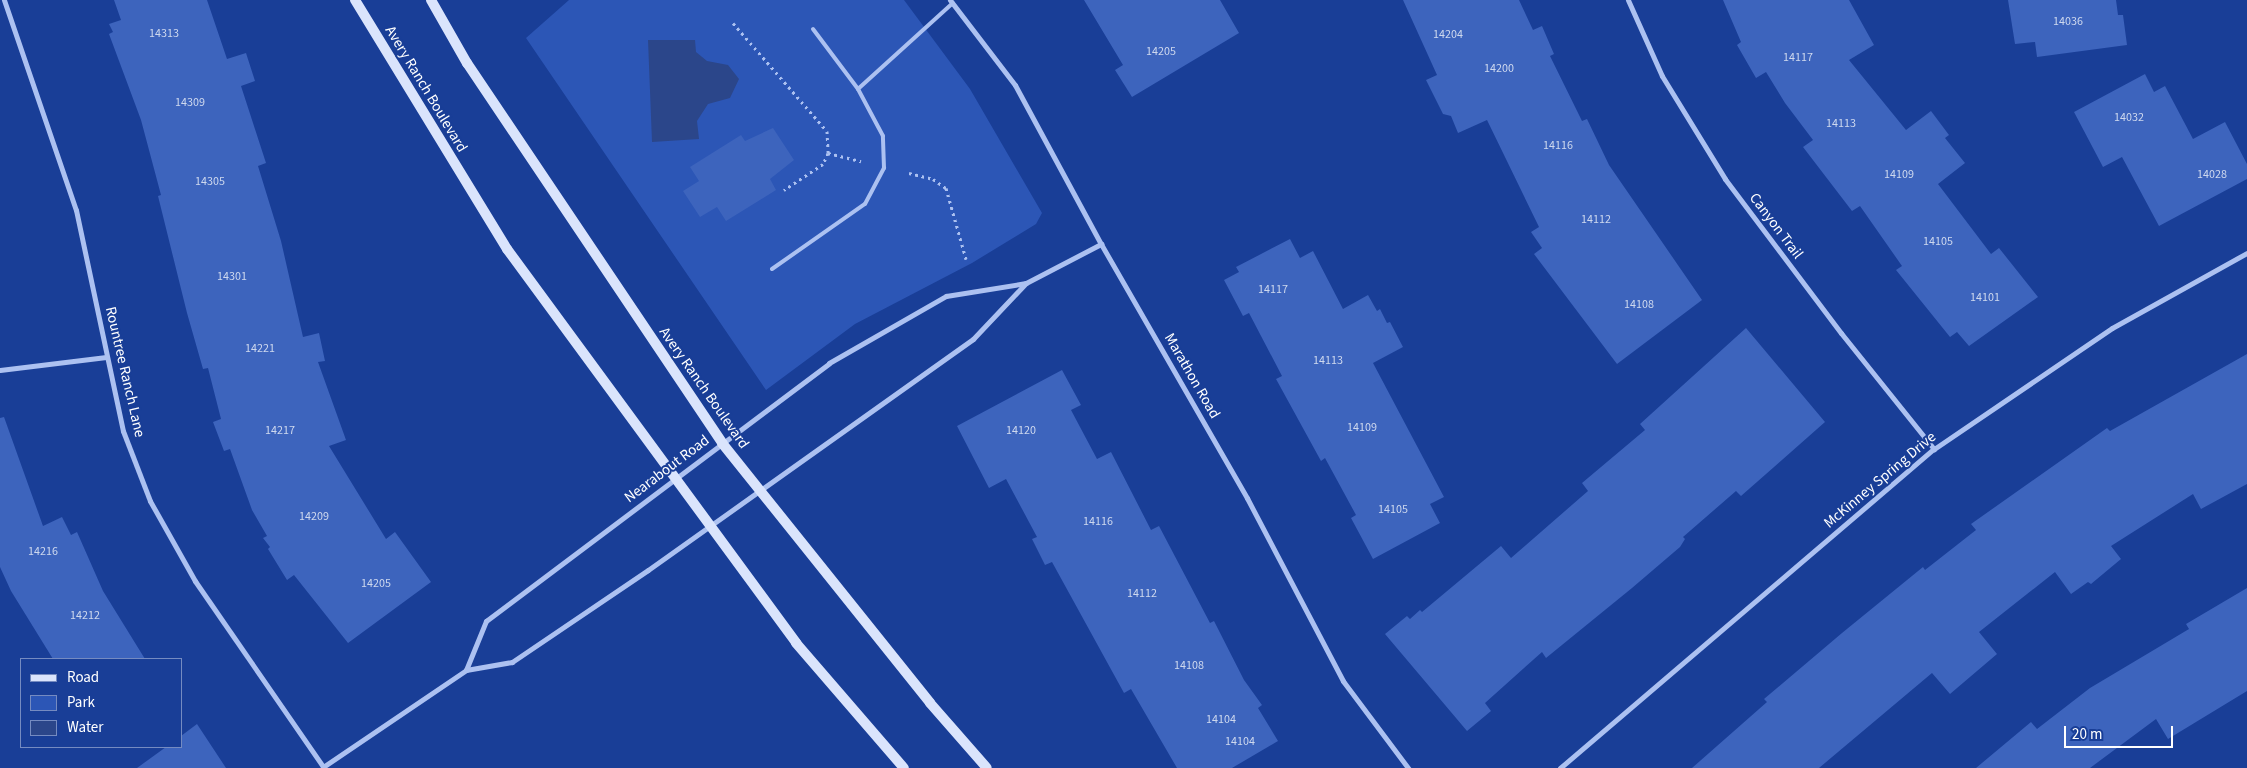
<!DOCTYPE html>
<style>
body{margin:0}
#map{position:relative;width:2247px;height:768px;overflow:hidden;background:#193e97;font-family:"Source Sans 3",sans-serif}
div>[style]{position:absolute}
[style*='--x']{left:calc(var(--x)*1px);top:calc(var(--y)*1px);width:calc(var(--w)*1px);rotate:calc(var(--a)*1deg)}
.green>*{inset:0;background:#2c56b6}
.water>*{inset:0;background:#2b468a}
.building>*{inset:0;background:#3d64bd}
.path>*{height:3px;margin-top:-1.5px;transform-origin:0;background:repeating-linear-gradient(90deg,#acc1f1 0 2.5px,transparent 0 6.5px)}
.service>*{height:4px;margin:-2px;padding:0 2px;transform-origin:2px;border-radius:2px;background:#acc1f1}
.minor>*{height:5px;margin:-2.5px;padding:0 2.5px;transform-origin:2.5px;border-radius:2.5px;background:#acc1f1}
.secondary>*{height:10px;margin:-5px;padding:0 5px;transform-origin:5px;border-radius:5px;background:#dae4fc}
span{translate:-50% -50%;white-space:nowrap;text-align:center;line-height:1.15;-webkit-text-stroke:4px #193e97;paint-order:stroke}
.number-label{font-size:12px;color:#ced8ee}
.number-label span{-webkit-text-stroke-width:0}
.street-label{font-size:15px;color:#fff}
.legend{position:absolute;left:20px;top:658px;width:162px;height:90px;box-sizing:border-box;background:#193e97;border:1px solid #758bc1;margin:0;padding:6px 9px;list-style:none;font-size:15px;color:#fff}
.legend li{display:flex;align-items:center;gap:10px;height:25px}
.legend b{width:25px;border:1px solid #758bc1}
.scale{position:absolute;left:2064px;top:726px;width:109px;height:22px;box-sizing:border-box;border:2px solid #fff;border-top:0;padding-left:6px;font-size:15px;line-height:18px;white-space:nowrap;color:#fff;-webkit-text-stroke:4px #193e97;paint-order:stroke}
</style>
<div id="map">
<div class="green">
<div style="clip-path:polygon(569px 0,904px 0,970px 89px,1042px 213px,1036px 224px,972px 263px,855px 324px,766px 390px,526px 38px)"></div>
</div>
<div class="water">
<div style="clip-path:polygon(648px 40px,695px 40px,696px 52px,707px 61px,728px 65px,739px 79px,730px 98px,708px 104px,697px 121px,699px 139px,652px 142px)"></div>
</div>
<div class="building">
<div style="clip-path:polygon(114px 0,207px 0,227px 59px,246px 53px,255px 81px,241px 86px,266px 163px,258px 166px,281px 241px,303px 337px,319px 333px,325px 361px,318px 362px,346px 440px,329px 446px,386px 539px,395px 532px,431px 582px,348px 643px,294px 575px,287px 580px,268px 549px,270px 547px,263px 538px,267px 536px,252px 510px,230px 449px,224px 451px,213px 422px,221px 419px,208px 368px,203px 369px,187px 313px,158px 196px,161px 195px,141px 120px,109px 34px,113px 32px,109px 24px,121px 20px)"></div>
<div style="clip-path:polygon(1084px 0,1220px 0,1239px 33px,1132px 97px,1115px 70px,1123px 65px)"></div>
<div style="clip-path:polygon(1403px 0,1519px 0,1533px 30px,1542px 26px,1554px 54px,1550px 56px,1582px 121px,1587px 119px,1609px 165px,1702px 300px,1617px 364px,1534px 254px,1542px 248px,1531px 232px,1539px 227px,1487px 120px,1458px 133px,1451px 116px,1443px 114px,1426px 80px,1437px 75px)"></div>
<div style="clip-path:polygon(1723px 0,1849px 0,1874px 45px,1849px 60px,1906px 130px,1931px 111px,1949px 135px,1945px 138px,1965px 163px,1938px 184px,1991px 254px,1999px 248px,2038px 297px,1969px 346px,1957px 332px,1950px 337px,1896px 270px,1902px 266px,1860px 206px,1852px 211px,1803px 147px,1813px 140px,1785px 103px,1766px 72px,1756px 78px,1737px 45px,1741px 42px)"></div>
<div style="clip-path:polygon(2008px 0,2116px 0,2118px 15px,2123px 15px,2127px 45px,2037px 57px,2035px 42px,2015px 44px)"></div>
<div style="clip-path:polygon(2145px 74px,2154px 92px,2165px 86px,2193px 139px,2225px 122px,2247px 164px,2247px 179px,2159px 226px,2122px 157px,2103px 167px,2074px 112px)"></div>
<div style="clip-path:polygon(773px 128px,794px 160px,770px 179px,776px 190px,726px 221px,717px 207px,700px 217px,683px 191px,699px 181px,690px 167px,741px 135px,745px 141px)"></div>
<div style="clip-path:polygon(1290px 239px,1300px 258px,1313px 251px,1343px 309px,1368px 295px,1377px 311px,1380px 309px,1387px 323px,1390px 322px,1403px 347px,1373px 363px,1444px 497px,1430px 504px,1440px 523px,1373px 559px,1351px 518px,1356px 515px,1325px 458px,1321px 461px,1276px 379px,1282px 376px,1249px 313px,1243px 316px,1224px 280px,1239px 272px,1236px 267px)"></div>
<div style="clip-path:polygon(1746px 328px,1825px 422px,1741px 496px,1736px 491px,1683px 537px,1685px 539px,1680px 547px,1632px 588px,1546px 658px,1542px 652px,1485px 703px,1491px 711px,1467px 731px,1385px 634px,1407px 616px,1410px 619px,1420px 610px,1422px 612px,1501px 546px,1511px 558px,1588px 491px,1582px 483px,1645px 430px,1640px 424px)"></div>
<div style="clip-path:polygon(2247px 354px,2247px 484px,2201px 509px,2193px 494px,2111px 546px,2121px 559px,2091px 584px,2088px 582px,2071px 594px,2055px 572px,1979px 632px,1997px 654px,1950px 694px,1932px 673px,1819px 768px,1692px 768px,1767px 702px,1764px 699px,1842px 633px,1923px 567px,1925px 570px,1976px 530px,1971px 524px,2107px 428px,2110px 431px)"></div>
<div style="clip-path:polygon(1062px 370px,1081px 405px,1071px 410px,1097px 459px,1111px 452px,1151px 530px,1159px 526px,1210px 623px,1214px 621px,1244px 680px,1262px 705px,1258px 708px,1278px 741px,1232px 768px,1177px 768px,1131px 689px,1124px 693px,1052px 562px,1045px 565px,1032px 539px,1037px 537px,1006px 479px,989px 488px,957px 426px)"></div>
<div style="clip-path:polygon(4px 417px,43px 526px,62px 517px,71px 535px,77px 532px,103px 591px,145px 659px,53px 659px,11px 591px,0 567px,0 418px)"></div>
<div style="clip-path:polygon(2247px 588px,2247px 691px,2168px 739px,2156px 719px,2090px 768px,1976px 768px,2031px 722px,2037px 729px,2090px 688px,2189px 629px,2186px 624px)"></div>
<div style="clip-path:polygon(197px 724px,226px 768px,137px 768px,166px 747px,181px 747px,181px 736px)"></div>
</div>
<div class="path">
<div style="--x:733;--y:23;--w:143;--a:49"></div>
<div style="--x:827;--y:131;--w:22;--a:87"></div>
<div style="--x:828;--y:153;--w:12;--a:114"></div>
<div style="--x:823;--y:164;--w:47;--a:146.3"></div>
<div style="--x:828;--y:153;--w:34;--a:14"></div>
<div style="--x:909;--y:173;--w:25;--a:14"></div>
<div style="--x:933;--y:179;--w:16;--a:35"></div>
<div style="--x:946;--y:188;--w:74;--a:74.3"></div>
</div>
<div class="service">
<div style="--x:858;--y:89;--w:128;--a:-42.2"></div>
<div style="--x:772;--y:269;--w:113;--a:-35"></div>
<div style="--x:865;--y:204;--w:41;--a:-62.2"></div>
<div style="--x:884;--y:168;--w:32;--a:-92"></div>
<div style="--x:883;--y:136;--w:53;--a:-118"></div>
<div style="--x:858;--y:89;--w:75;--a:-126.9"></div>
</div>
<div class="minor">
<div style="--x:4;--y:0;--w:222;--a:71.1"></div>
<div style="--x:76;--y:210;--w:226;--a:78"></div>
<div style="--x:123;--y:431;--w:75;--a:68.9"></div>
<div style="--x:150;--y:501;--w:92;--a:60.6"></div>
<div style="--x:195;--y:581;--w:227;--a:55.4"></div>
<div style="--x:950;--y:0;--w:107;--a:52.6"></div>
<div style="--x:1015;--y:85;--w:181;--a:61.6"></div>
<div style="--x:1101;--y:244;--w:293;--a:60.1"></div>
<div style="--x:1247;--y:498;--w:207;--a:62.3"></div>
<div style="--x:1343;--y:681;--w:109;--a:53.2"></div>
<div style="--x:1628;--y:0;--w:83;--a:65.9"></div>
<div style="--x:1662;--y:76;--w:121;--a:58.5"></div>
<div style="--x:1725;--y:179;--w:193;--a:53"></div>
<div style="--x:1841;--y:333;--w:149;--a:51.3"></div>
<div style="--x:0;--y:370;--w:107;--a:-7"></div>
<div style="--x:466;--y:670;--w:53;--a:-67.8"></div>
<div style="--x:486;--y:621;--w:429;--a:-36.9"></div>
<div style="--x:829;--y:363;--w:135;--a:-29.8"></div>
<div style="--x:946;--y:296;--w:81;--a:-9.2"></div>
<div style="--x:1026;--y:283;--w:85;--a:-27.5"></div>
<div style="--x:323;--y:767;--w:173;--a:-34.1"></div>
<div style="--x:466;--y:670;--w:47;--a:-9.9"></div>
<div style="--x:512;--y:662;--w:164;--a:-34.1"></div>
<div style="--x:648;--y:570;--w:399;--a:-35.4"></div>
<div style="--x:973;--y:339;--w:77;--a:-46.6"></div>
<div style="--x:1560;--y:768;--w:492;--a:-40.5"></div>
<div style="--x:1934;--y:449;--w:215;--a:-34.2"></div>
<div style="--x:2112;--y:328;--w:154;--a:-29.1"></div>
</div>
<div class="secondary">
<div style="--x:355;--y:0;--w:292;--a:58.6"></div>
<div style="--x:507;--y:249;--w:489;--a:53.7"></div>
<div style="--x:796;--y:643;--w:165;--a:49.2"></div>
<div style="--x:431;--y:0;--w:73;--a:60.3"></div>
<div style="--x:467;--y:63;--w:458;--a:56.1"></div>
<div style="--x:722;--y:443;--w:333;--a:51.3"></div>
<div style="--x:930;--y:703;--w:86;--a:48.8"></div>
</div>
<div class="number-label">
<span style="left:2068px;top:22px">14036</span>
<span style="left:164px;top:34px">14313</span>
<span style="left:1448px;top:35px">14204</span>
<span style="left:1161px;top:52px">14205</span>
<span style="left:1798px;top:58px">14117</span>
<span style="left:1499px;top:69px">14200</span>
<span style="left:190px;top:103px">14309</span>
<span style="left:2129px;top:118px">14032</span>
<span style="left:1841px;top:124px">14113</span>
<span style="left:1558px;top:146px">14116</span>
<span style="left:1899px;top:175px">14109</span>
<span style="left:2212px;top:175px">14028</span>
<span style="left:210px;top:182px">14305</span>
<span style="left:1596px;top:220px">14112</span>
<span style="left:1938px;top:242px">14105</span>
<span style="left:232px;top:277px">14301</span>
<span style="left:1273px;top:290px">14117</span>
<span style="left:1985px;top:298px">14101</span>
<span style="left:1639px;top:305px">14108</span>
<span style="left:260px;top:349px">14221</span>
<span style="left:1328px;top:361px">14113</span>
<span style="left:1362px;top:428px">14109</span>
<span style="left:280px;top:431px">14217</span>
<span style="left:1021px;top:431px">14120</span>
<span style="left:1393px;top:510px">14105</span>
<span style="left:314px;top:517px">14209</span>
<span style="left:1098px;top:522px">14116</span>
<span style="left:43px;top:552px">14216</span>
<span style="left:376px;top:584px">14205</span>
<span style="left:1142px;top:594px">14112</span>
<span style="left:85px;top:616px">14212</span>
<span style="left:1189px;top:666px">14108</span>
<span style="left:1221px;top:720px">14104</span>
<span style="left:1240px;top:742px">14104</span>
</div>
<div class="street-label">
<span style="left:426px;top:89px;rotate:59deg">Avery Ranch Boulevard</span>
<span style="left:1776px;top:226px;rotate:53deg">Canyon Trail</span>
<span style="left:125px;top:372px;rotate:77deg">Rountree Ranch Lane</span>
<span style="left:1192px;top:376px;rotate:60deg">Marathon Road</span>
<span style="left:704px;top:388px;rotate:55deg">Avery Ranch Boulevard</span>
<span style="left:667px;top:469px;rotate:-37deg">Nearabout Road</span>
<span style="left:1880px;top:480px;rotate:-40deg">McKinney Spring Drive</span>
</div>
<ul class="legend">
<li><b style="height:6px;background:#dae4fc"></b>Road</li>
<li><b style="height:14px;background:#2c56b6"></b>Park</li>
<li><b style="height:14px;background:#2b468a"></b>Water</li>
</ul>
<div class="scale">20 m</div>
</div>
